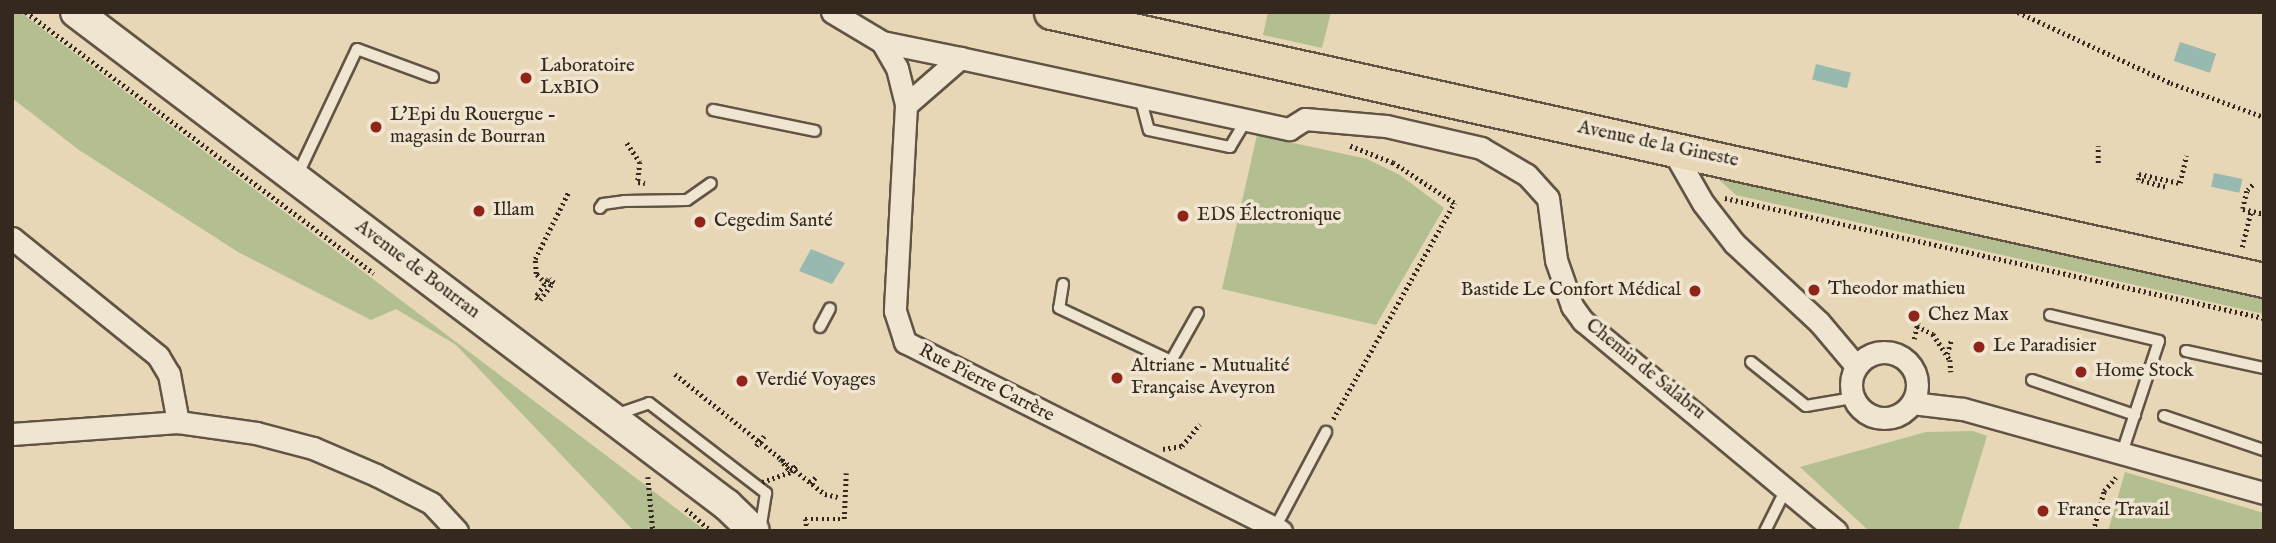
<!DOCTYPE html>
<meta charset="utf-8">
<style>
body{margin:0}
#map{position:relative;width:2276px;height:543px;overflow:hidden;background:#e7d7b6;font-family:"IM FELL English",serif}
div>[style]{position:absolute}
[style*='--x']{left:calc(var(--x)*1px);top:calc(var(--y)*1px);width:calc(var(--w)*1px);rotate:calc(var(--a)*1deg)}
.green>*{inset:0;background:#b3bf90}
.water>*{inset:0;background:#97b9b0;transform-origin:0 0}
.path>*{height:4.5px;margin-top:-2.25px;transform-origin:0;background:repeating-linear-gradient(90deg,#35291f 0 2px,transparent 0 5.5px)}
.roads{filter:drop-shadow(2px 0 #625445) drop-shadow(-2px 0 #625445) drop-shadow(0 2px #625445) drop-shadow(0 -2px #625445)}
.lane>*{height:10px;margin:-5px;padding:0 5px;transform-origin:5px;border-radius:5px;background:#efe5d0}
.street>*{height:21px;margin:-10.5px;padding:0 10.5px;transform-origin:10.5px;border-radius:10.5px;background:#efe5d0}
.street>.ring{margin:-10.5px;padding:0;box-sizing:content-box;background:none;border:21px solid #efe5d0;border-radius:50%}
.secondary>*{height:30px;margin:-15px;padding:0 15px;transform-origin:15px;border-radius:15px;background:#efe5d0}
.primary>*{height:33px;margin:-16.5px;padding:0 16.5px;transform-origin:16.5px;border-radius:16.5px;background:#e7d7b6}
.path-bridge>*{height:4.5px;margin-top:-2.25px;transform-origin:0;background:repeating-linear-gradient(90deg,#35291f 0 2px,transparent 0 5.5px)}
.dots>*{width:19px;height:19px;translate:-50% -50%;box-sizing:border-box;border:4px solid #efe5d0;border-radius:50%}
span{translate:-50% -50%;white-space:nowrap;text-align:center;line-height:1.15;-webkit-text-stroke:7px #efe5d0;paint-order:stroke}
.poi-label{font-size:19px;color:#35291f}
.left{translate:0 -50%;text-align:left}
.right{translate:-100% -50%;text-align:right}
.street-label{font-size:19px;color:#35291f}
.frame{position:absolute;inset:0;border:14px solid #35291f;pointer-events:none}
</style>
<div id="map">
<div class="green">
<div style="clip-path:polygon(12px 12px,20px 12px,706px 531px,634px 531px,456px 345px,396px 309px,371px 320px,238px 252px,79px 150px,12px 98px)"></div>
<div style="clip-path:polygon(1268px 12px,1331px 12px,1322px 48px,1263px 35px)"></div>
<div style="clip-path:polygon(1257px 135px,1367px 159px,1400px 175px,1444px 208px,1376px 325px,1222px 289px)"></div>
<div style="clip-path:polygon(1716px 172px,2264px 294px,2264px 314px,1736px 195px,1717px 178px)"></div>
<div style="clip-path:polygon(1973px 431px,1987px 436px,1958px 531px,1869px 531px,1800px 467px,1926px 432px)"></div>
<div style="clip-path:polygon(2125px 472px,2264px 513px,2264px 531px,2108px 531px)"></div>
</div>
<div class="water">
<div style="left:2180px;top:42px;width:38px;height:20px;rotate:18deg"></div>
<div style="left:1816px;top:64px;width:36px;height:16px;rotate:14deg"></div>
<div style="left:2214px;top:173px;width:29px;height:14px;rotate:12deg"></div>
<div style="clip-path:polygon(811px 249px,845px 263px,832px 284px,799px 271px)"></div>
</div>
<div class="path">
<div style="--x:26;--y:12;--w:435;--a:36.9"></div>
<div style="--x:2018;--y:12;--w:169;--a:24.9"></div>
<div style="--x:2171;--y:83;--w:99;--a:20.1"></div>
<div style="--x:627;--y:143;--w:23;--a:56"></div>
<div style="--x:640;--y:162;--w:20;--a:96"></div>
<div style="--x:638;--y:182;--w:7;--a:8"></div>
<div style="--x:2098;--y:163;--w:17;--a:-90"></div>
<div style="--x:2253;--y:185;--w:8;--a:135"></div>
<div style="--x:2247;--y:191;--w:18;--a:103"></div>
<div style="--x:2243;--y:209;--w:22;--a:13"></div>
<div style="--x:2165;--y:187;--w:28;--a:-165"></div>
<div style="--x:2138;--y:180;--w:6;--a:-81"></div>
<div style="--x:2139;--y:174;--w:42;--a:12.4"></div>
<div style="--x:2180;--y:183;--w:28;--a:-77"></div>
<div style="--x:1725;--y:198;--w:552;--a:12.55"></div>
<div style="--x:2242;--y:247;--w:37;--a:-76"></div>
<div style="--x:554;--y:283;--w:6;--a:-141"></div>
<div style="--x:549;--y:279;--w:1;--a:135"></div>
<div style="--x:548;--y:280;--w:17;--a:126"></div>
<div style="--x:538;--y:294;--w:4;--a:124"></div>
<div style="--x:536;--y:297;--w:5;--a:37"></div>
<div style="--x:540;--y:300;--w:19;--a:-54"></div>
<div style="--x:551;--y:285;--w:10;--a:-151"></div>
<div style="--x:542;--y:280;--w:8;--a:-135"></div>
<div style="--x:536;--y:274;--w:15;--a:-94"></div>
<div style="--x:535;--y:259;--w:74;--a:-63.4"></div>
<div style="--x:1917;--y:326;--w:18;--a:27"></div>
<div style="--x:1933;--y:334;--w:31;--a:57"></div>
<div style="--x:1950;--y:360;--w:12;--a:85"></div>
<div style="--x:1914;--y:339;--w:18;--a:-77"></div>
<div style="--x:1947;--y:354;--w:14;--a:-73"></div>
<div style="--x:675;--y:374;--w:192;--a:38.7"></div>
<div style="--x:825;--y:494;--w:13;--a:13"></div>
<div style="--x:1333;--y:419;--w:248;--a:-60.7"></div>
<div style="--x:1454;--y:203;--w:73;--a:-146.7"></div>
<div style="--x:1393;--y:163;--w:49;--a:-158.6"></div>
<div style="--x:1163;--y:449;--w:19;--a:-9"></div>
<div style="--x:1182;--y:446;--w:28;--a:-51"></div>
<div style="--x:780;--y:459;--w:17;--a:50"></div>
<div style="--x:648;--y:477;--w:54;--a:84.7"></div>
<div style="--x:810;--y:483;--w:8;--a:-45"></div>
<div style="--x:686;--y:509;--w:33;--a:41"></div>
<div style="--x:807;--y:531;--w:12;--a:-99"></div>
<div style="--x:805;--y:519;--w:39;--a:0"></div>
<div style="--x:844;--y:519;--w:46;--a:-87.5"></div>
<div style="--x:2093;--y:531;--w:41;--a:-74.6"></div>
<div style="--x:2104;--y:491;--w:18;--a:-49"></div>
</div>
<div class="roads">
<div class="lane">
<div style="--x:1140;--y:97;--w:34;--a:75"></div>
<div style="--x:1149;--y:130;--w:83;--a:11.9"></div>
<div style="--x:1230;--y:147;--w:31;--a:-59"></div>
<div style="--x:713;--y:110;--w:104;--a:11.6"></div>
<div style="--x:297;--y:176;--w:140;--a:-64.7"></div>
<div style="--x:357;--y:49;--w:81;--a:20.2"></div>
<div style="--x:600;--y:208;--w:5;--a:-53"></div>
<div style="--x:603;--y:204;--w:21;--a:-8"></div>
<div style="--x:624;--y:201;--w:63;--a:-0.9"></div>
<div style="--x:687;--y:200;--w:29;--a:-35"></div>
<div style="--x:1063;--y:284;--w:24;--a:99"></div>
<div style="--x:1059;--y:308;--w:124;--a:25.3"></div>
<div style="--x:1171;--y:361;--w:55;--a:-60.6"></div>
<div style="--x:2050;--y:315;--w:112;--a:13.4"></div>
<div style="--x:2159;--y:341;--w:118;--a:108.3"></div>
<div style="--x:820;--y:327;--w:21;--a:-62"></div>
<div style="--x:2186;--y:351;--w:80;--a:12.3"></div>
<div style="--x:1751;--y:362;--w:70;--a:38.7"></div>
<div style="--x:1806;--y:406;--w:48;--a:-9.7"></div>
<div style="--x:2032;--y:380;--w:109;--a:18.8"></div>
<div style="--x:615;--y:415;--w:36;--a:-19"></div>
<div style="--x:649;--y:403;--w:148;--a:37.6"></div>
<div style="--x:766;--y:493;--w:38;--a:99"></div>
<div style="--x:2164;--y:416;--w:106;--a:18.8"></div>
<div style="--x:1275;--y:528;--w:109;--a:-62"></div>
<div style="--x:1765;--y:531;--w:49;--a:-63.4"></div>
</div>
<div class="street">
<div style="--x:832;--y:12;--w:58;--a:31"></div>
<div style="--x:882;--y:42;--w:30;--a:60"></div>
<div style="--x:897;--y:68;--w:38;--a:76"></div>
<div style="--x:906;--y:105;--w:206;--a:93.1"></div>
<div style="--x:895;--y:311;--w:33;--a:72"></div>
<div style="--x:905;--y:342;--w:421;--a:26.7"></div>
<div style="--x:882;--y:42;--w:80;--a:11.6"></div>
<div style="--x:906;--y:105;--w:72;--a:-41"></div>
<div style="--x:960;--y:58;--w:337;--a:12.2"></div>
<div style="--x:1289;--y:129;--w:19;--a:-32"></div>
<div style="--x:1305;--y:119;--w:81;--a:4.9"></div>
<div style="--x:1386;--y:126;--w:98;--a:13"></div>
<div style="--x:1481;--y:148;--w:53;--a:30.4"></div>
<div style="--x:1527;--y:175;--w:31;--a:48"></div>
<div style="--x:1548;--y:198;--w:63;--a:82.6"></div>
<div style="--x:1556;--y:260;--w:49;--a:70.8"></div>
<div style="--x:1572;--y:306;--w:19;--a:54"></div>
<div style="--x:1583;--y:321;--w:329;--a:39.7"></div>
<div style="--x:1671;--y:147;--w:64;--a:60.3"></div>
<div style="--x:1703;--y:203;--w:51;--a:52.2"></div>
<div style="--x:1734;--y:243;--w:116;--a:42.9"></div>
<div style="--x:1819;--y:322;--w:57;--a:49.9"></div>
<div style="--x:12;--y:238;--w:188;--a:38.9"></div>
<div style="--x:158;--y:356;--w:21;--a:59"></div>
<div style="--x:169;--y:374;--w:49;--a:79.4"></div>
<div class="ring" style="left:1851px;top:352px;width:45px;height:45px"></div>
<div style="--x:1912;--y:403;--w:51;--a:6.7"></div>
<div style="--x:1963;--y:409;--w:313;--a:15.6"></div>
<div style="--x:12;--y:434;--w:166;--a:-4.1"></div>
<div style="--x:178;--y:422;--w:79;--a:8"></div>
<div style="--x:256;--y:433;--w:59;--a:14.7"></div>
<div style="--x:313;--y:448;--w:69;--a:23.2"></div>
<div style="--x:376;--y:475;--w:62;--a:27"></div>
<div style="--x:431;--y:503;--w:38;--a:47"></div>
</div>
<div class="secondary">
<div style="--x:76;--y:12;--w:817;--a:37.14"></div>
<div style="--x:727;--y:505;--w:37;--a:44"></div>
</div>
<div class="primary">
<div style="--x:1051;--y:12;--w:1242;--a:12.46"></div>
</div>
</div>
<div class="path-bridge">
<div style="--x:756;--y:446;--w:13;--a:-51"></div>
<div style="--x:762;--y:482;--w:31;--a:-19"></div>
<div style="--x:791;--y:472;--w:11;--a:-52"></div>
</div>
<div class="dots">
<div style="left:526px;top:78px;background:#8f2418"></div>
<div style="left:376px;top:127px;background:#8f2418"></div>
<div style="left:479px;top:211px;background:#8f2418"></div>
<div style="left:1183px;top:216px;background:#8f2418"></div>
<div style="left:700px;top:222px;background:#8f2418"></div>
<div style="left:1814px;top:290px;background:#8f2418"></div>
<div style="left:1695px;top:291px;background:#8f2418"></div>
<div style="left:1914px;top:316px;background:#8f2418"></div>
<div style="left:1979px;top:347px;background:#8f2418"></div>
<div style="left:2081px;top:372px;background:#8f2418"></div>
<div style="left:1117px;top:378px;background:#8f2418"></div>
<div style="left:742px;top:381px;background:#8f2418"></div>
<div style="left:2043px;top:511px;background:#8f2418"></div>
</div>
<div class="poi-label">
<span class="left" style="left:540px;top:78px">Laboratoire<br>LxBIO</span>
<span class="left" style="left:390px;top:127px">L'Epi du Rouergue -<br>magasin de Bourran</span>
<span class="left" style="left:493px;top:211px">Illam</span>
<span class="left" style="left:1197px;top:216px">EDS Électronique</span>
<span class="left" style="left:714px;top:222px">Cegedim Santé</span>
<span class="left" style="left:1828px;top:290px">Theodor mathieu</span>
<span class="right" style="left:1681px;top:291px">Bastide Le Confort Médical</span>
<span class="left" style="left:1928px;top:316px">Chez Max</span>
<span class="left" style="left:1993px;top:347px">Le Paradisier</span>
<span class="left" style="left:1131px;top:378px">Altriane - Mutualité<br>Française Aveyron</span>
<span class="left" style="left:2095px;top:372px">Home Stock</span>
<span class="left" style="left:756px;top:381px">Verdié Voyages</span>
<span class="left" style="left:2057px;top:511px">France Travail</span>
</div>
<div class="street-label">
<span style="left:1658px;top:145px;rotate:12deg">Avenue de la Gineste</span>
<span style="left:417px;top:270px;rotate:37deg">Avenue de Bourran</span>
<span style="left:1645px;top:370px;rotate:39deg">Chemin de Salabru</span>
<span style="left:986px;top:384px;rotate:27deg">Rue Pierre Carrère</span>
</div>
<div class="frame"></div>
</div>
